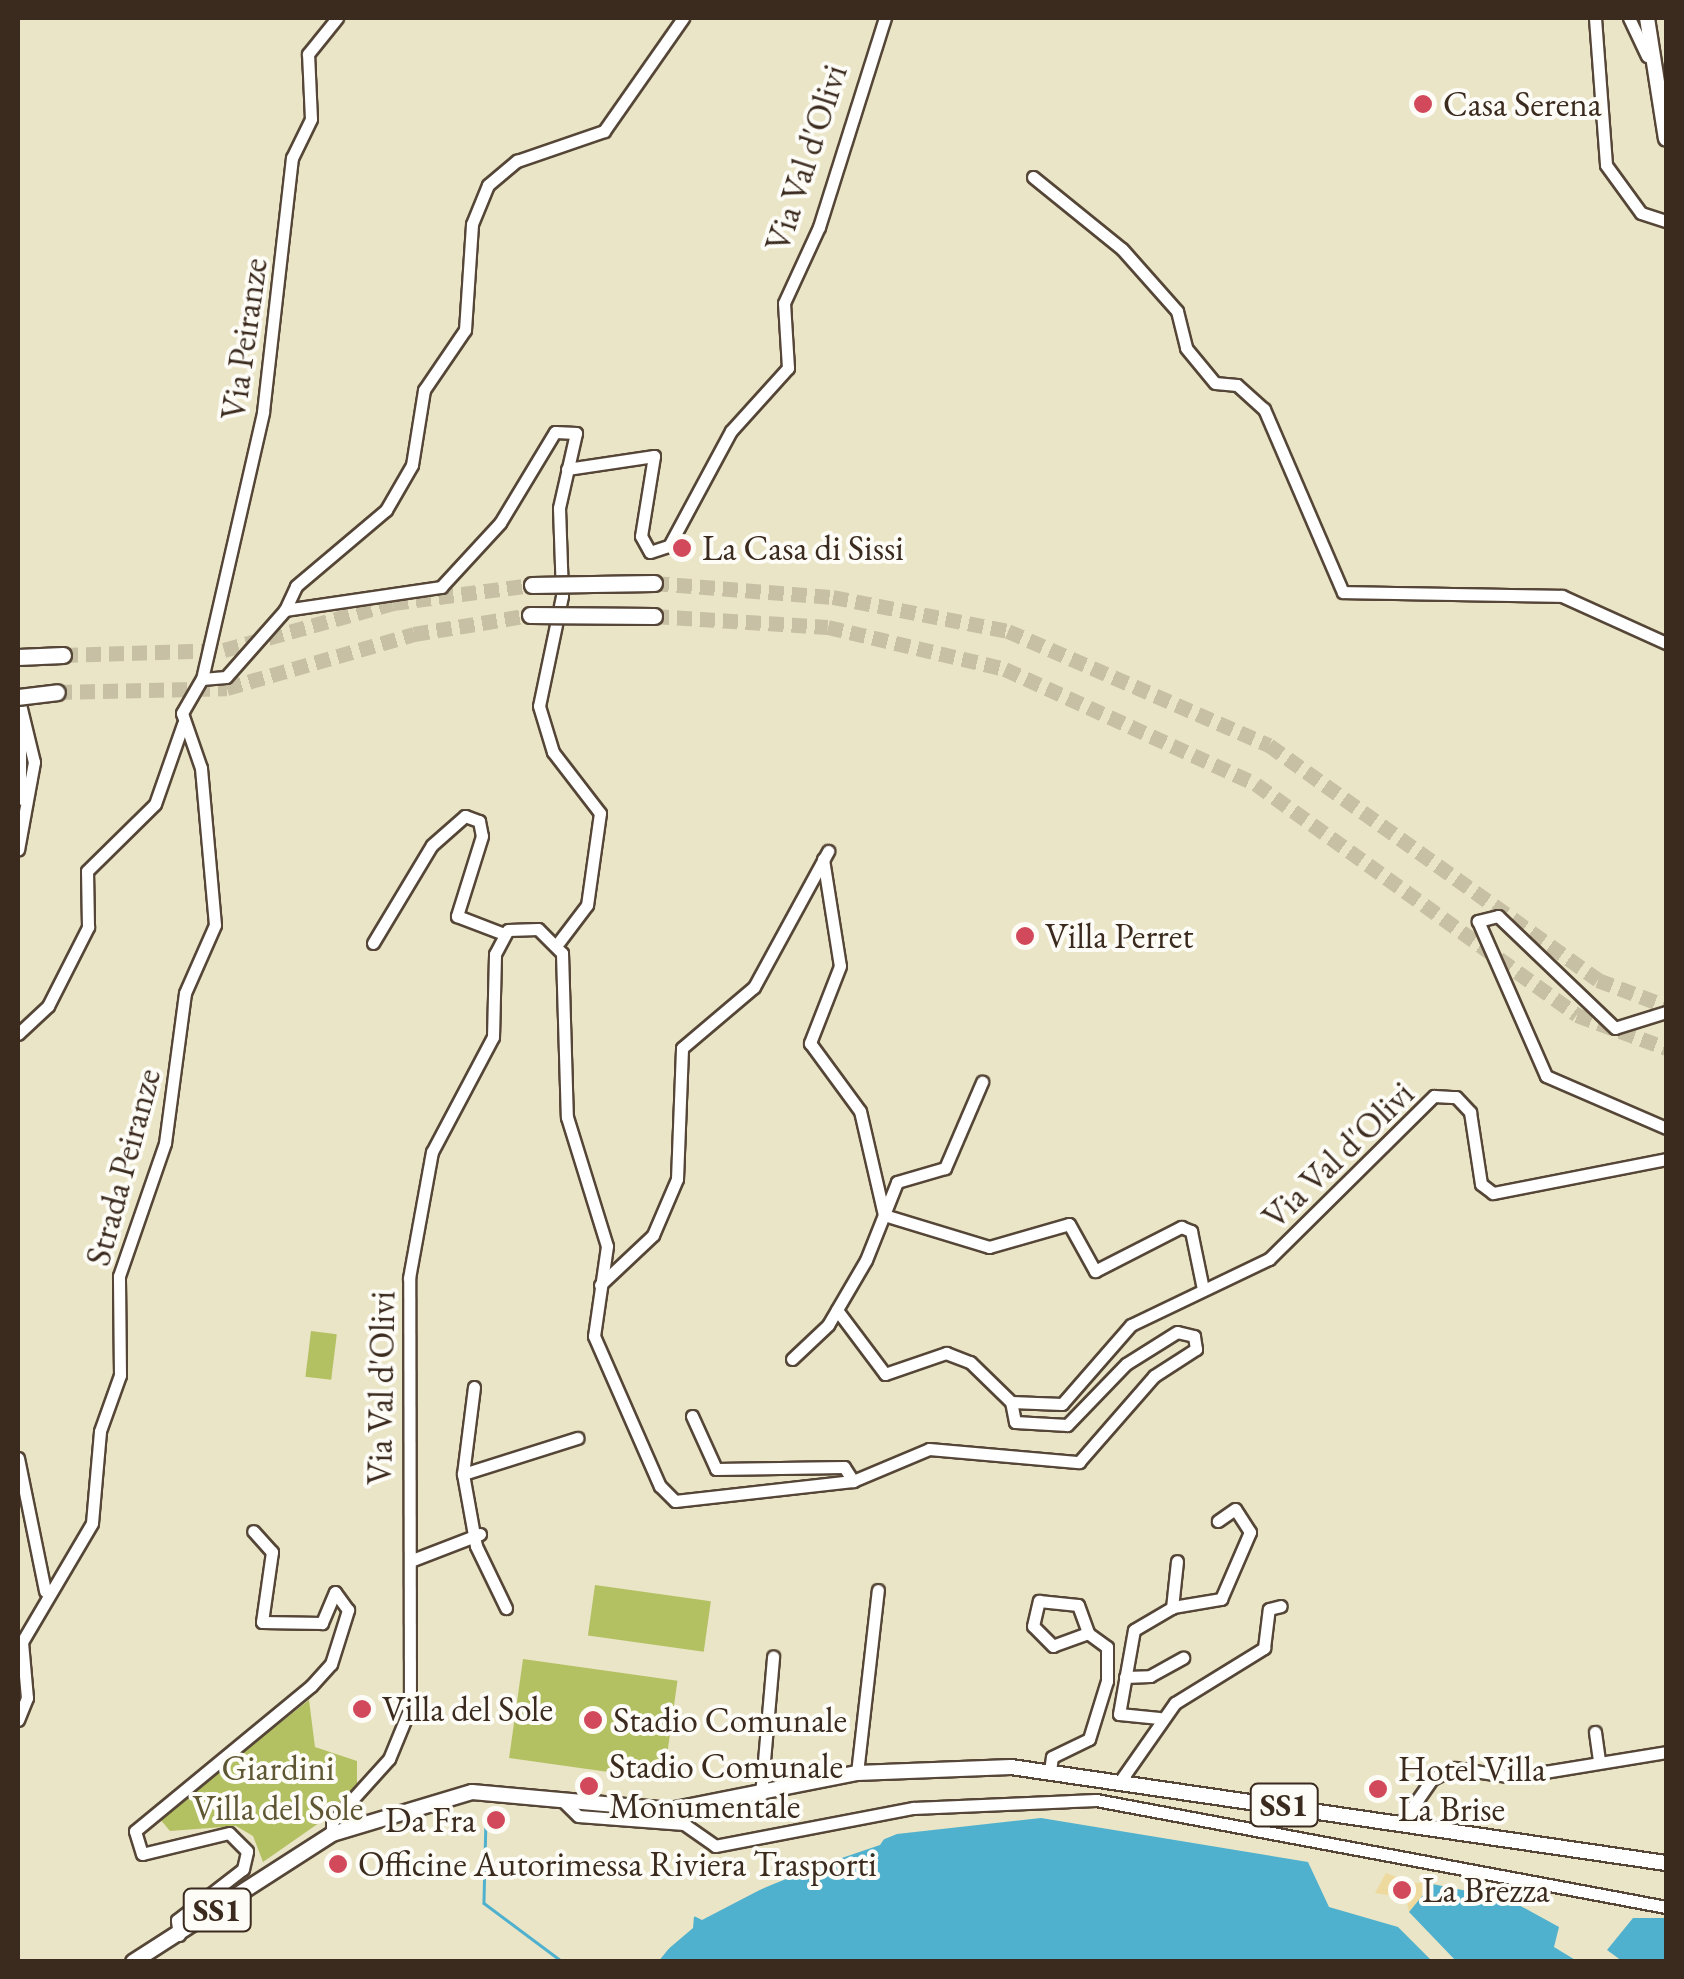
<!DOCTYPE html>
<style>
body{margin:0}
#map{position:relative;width:1684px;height:1979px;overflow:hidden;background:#eae5c6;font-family:"EB Garamond",serif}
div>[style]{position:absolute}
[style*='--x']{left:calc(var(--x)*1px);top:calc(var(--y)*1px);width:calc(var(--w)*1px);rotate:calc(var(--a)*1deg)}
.green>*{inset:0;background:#b4c163;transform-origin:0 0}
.sand>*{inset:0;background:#eeda9e}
.water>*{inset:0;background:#50b1ce}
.pier>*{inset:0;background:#eae5c6}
.stream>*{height:2.5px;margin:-1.25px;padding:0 1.25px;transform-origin:1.25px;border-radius:1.25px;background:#50b1ce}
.highway-tunnel>*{height:15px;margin-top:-7.5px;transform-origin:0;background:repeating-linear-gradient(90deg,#c7c0a4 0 15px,transparent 0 23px)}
.roads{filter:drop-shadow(2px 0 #554637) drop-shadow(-2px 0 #554637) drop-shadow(0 2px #554637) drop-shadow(0 -2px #554637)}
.minor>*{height:11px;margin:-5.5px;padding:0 5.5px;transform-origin:5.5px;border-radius:5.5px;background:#fff}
.major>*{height:14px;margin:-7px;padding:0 7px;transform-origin:7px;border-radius:7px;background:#fff}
.highway>*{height:15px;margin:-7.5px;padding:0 7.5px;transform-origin:7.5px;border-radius:7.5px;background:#fff}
.bridges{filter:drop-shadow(2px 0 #554637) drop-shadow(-2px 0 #554637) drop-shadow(0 2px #554637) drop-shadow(0 -2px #554637)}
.highway-bridge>*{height:15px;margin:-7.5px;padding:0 7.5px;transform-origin:7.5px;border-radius:7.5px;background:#fff}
.dots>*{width:28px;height:28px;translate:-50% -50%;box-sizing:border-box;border:5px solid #fdfcf7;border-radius:50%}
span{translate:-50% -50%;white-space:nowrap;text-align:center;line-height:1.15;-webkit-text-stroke:8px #fdfcf7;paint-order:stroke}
.shield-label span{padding:2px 8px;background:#fdfcf7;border:2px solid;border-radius:8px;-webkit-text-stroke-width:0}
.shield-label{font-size:32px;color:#3b2a1e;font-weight:700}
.poi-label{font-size:35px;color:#3b2a1e}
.left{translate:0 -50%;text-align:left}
.right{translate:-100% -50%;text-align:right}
.street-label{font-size:35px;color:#3b2a1e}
.park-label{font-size:35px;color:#5f5733}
.frame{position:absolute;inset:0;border:20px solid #3b2a1e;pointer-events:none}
</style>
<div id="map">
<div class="green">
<div style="left:311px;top:1331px;width:26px;height:46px;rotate:7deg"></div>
<div style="left:595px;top:1585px;width:117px;height:51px;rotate:8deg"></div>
<div style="left:523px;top:1659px;width:156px;height:100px;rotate:8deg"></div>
<div style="clip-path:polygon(309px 1700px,315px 1747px,357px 1761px,357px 1788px,342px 1807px,263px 1862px,253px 1836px,236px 1826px,170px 1831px,159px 1818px)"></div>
</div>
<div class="sand">
<div style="clip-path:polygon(1386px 1873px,1412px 1883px,1429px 1883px,1450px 1887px,1432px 1884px,1409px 1912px,1406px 1898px,1375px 1893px)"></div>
</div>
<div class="water">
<div style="clip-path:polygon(1041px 1818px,1308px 1862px,1329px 1907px,1398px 1927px,1432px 1961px,658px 1962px,695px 1916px,897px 1834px)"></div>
<div style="clip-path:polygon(1432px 1884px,1508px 1899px,1559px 1927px,1554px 1947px,1577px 1961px,1456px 1961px,1409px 1912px)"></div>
<div style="clip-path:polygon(1633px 1918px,1666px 1918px,1666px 1961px,1622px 1961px,1607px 1950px)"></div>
</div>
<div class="pier">
<div style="clip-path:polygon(888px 1833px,880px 1845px,783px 1878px,702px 1920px,694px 1916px,693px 1928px,653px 1962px,692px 1912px)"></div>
</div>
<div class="stream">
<div style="--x:486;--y:1819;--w:84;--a:91.4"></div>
<div style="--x:484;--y:1903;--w:99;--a:36.8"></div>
</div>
<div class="highway-tunnel">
<div style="--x:654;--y:583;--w:180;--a:4.5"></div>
<div style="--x:833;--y:597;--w:178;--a:11"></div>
<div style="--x:1008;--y:631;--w:285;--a:23.6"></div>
<div style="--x:1269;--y:745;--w:404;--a:35.5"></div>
<div style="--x:1598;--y:980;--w:73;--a:20.9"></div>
<div style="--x:654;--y:616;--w:174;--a:3.6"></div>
<div style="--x:828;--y:627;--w:182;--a:13.3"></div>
<div style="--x:1005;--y:669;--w:276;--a:24.6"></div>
<div style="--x:1256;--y:784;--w:395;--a:35.7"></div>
<div style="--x:1577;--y:1015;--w:95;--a:20.3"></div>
<div style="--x:63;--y:655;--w:161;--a:-1.8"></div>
<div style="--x:224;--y:650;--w:175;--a:-15.5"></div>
<div style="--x:393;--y:603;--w:140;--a:-7.4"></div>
<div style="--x:57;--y:692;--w:170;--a:-1.3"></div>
<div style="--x:227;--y:688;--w:195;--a:-16.1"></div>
<div style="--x:414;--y:634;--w:118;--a:-9.3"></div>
</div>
<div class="roads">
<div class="minor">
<div style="--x:1595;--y:18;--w:147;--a:85.7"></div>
<div style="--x:1606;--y:165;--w:59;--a:53.9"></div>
<div style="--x:1641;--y:213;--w:26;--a:18"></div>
<div style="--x:1629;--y:18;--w:42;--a:64.7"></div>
<div style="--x:1033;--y:177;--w:114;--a:39"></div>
<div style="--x:1122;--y:249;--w:83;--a:48.4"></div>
<div style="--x:1177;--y:311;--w:38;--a:76"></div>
<div style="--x:1186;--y:348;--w:45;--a:50.4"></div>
<div style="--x:1215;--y:383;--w:22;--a:5"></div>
<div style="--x:1237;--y:385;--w:36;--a:42"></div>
<div style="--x:1264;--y:409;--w:199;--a:66.7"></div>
<div style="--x:1343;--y:592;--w:219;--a:1"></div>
<div style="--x:1562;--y:596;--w:114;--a:24.3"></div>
<div style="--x:567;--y:469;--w:88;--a:-8.5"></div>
<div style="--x:654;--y:456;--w:81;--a:99.2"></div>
<div style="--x:641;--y:536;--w:18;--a:61"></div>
<div style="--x:650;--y:552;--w:20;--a:-18"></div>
<div style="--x:669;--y:546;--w:131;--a:-61.7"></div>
<div style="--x:731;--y:431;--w:85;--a:-47.9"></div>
<div style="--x:788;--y:368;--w:65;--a:-93.5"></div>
<div style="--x:784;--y:303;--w:84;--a:-65.3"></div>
<div style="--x:819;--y:227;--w:219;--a:-72.5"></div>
<div style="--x:285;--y:610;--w:26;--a:-65"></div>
<div style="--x:296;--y:586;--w:118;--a:-40.2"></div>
<div style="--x:386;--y:510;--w:52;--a:-60"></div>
<div style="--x:412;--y:465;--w:76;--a:-80.9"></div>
<div style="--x:424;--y:390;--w:73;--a:-55.7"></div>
<div style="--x:465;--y:330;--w:106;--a:-86.2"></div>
<div style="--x:472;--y:224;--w:42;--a:-67.7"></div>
<div style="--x:488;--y:185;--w:38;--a:-40"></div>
<div style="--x:517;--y:161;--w:92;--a:-19"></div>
<div style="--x:604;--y:131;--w:138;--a:-55"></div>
<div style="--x:202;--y:679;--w:24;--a:-5"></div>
<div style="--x:226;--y:677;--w:89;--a:-48.6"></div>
<div style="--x:285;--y:610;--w:158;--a:-8.4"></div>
<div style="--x:441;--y:587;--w:87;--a:-47.3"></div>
<div style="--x:500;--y:523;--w:106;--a:-58.9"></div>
<div style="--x:555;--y:432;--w:21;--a:3"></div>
<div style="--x:576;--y:433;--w:77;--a:102.8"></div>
<div style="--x:559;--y:508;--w:88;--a:88"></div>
<div style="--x:562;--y:596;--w:112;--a:101.8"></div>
<div style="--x:539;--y:706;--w:48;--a:73.1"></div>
<div style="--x:553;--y:752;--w:77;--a:52.4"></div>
<div style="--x:600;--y:813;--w:93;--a:98"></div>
<div style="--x:587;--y:905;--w:46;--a:127.1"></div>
<div style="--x:202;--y:679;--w:274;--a:-77.1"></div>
<div style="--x:263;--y:412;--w:256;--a:-83.5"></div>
<div style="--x:292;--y:158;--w:43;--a:-64"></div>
<div style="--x:311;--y:119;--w:65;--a:-92.6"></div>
<div style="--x:308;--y:54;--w:46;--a:-51.1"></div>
<div style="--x:18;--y:696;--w:68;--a:76.4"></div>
<div style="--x:34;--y:762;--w:89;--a:100.3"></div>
<div style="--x:823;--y:859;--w:108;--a:81"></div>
<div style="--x:840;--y:966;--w:83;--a:111.3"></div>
<div style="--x:810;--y:1043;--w:84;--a:53.7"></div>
<div style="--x:860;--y:1111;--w:107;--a:77"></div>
<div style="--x:373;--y:943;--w:114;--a:-59"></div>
<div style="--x:432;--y:845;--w:44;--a:-41.3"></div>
<div style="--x:465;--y:816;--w:15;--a:20"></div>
<div style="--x:479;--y:821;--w:15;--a:79"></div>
<div style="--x:482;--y:836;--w:84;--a:107.4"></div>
<div style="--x:457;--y:916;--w:50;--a:21"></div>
<div style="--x:1666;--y:1012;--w:53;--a:162.6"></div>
<div style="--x:1615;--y:1028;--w:162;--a:-136.3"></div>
<div style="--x:1498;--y:916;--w:21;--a:166"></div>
<div style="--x:1478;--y:921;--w:169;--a:66.3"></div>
<div style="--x:1546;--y:1076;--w:131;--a:23.4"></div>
<div style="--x:18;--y:1034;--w:41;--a:-43"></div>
<div style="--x:48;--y:1006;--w:89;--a:-63.1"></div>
<div style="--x:88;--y:927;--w:56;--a:-91"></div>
<div style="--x:87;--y:871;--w:95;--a:-44.6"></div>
<div style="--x:155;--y:804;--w:85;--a:-70.7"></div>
<div style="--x:884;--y:1215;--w:110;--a:16.9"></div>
<div style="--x:989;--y:1247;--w:83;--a:-16"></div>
<div style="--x:1069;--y:1224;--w:54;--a:61"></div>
<div style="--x:1095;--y:1271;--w:97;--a:-27.1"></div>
<div style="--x:1181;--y:1227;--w:11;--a:22"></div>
<div style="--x:1191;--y:1231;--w:59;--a:78.3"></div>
<div style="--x:600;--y:1285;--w:73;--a:-43.3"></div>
<div style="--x:653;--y:1235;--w:61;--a:-66.8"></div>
<div style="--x:677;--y:1179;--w:131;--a:-87.8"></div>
<div style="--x:682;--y:1048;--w:94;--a:-40.3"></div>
<div style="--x:754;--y:987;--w:155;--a:-61.4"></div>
<div style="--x:837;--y:1310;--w:80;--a:53.1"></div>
<div style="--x:885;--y:1374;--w:65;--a:-19"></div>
<div style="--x:946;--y:1353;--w:26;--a:21"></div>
<div style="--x:970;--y:1362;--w:57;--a:44.3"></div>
<div style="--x:792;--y:1359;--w:50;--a:-43.4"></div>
<div style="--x:828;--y:1325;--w:75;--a:-59.7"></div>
<div style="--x:866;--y:1260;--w:84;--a:-68.3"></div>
<div style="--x:897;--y:1182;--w:50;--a:-16.3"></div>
<div style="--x:945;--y:1168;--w:94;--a:-66.7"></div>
<div style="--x:474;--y:1387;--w:88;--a:97.2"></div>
<div style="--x:463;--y:1474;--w:73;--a:79.8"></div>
<div style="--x:476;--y:1546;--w:69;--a:64.2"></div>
<div style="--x:692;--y:1416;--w:58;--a:65.6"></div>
<div style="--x:716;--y:1469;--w:128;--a:-0.9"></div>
<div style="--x:844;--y:1467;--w:17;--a:57"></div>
<div style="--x:18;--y:1458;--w:136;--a:78.5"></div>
<div style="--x:463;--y:1474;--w:120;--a:-17.5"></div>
<div style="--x:410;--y:1561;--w:75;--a:-21.1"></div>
<div style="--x:1172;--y:1608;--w:47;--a:-83.9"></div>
<div style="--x:1125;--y:1677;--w:25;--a:-2"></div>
<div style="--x:1150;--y:1676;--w:38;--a:-29"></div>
<div style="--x:1159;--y:1718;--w:40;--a:-174.3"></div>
<div style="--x:1119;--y:1714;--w:85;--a:-79.9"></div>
<div style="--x:1134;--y:1630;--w:45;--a:-30.5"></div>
<div style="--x:1173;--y:1607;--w:49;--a:-9.5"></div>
<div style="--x:1221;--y:1599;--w:73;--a:-66.6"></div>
<div style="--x:1250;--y:1532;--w:27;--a:-123"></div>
<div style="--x:1235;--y:1509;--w:21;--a:145"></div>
<div style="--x:18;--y:1720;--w:24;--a:-68"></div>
<div style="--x:27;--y:1698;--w:56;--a:-95.1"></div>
<div style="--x:22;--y:1642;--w:138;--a:-59.5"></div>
<div style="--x:92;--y:1523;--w:92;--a:-85"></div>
<div style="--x:100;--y:1431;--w:59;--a:-70.3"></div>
<div style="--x:120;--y:1375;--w:99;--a:-90.6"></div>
<div style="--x:119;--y:1276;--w:141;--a:-70.9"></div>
<div style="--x:165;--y:1143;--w:151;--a:-82.4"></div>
<div style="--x:185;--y:993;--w:74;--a:-66.2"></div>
<div style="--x:215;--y:925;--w:158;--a:-95.1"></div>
<div style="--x:201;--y:768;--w:58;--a:-109.1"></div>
<div style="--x:182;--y:713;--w:39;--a:-60"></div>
<div style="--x:1595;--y:1732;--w:28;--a:82"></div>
<div style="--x:1050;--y:1771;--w:14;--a:-82"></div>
<div style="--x:1052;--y:1757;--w:41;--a:-25.9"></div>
<div style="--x:1089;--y:1739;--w:61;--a:-72.8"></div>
<div style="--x:1107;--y:1681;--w:34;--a:-90"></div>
<div style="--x:1107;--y:1647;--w:24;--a:-144"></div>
<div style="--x:1088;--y:1633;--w:37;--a:160"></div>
<div style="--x:1053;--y:1646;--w:28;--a:-135"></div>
<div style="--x:1033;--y:1626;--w:26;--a:-77"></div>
<div style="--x:1039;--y:1601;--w:39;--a:6"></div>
<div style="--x:1078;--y:1605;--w:30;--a:70"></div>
<div style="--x:857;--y:1773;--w:184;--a:-83.5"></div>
<div style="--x:1121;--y:1780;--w:94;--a:-55"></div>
<div style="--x:1175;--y:1703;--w:105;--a:-31.7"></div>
<div style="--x:1264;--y:1648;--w:39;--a:-83"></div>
<div style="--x:1269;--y:1609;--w:12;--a:-14"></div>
<div style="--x:761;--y:1795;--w:139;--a:-85"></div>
<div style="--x:565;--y:1803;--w:18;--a:45"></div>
<div style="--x:578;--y:1816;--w:106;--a:4.3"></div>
<div style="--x:684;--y:1824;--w:38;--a:35"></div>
<div style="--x:715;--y:1846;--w:202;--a:-10.9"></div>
<div style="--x:913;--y:1808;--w:183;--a:-2.5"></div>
<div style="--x:1096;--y:1800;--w:580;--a:10.63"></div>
<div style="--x:1402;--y:1822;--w:52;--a:-55.1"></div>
<div style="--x:1432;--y:1779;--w:25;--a:-27"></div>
<div style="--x:1454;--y:1768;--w:61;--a:8.5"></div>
<div style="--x:1514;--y:1777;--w:154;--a:-9.3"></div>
<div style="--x:332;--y:1834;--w:12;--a:-90"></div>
<div style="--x:332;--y:1822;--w:85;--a:-47.9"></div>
<div style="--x:389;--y:1759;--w:55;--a:-67.6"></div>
<div style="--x:410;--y:1708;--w:430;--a:-90.1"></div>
<div style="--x:409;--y:1278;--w:128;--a:-79.7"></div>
<div style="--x:432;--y:1152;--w:130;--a:-62.1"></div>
<div style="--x:493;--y:1037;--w:83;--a:-88.6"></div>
<div style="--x:495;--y:954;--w:27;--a:-62"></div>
<div style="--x:508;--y:930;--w:30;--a:-2"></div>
<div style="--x:538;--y:929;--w:34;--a:45"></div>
<div style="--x:562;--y:953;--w:164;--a:88.3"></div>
<div style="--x:567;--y:1117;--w:135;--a:72.8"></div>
<div style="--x:607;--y:1246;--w:91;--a:98.2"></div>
<div style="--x:594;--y:1336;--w:164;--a:66.3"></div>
<div style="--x:660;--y:1486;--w:21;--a:45"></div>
<div style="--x:675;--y:1501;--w:179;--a:-6.4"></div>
<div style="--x:853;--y:1481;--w:82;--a:-22.8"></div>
<div style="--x:929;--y:1449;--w:151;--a:5"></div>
<div style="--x:1079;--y:1462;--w:114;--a:-48.9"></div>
<div style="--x:1154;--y:1376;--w:50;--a:-32.7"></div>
<div style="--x:1196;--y:1349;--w:13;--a:-99"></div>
<div style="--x:1194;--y:1336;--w:17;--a:-167"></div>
<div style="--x:1177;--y:1332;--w:60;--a:147.9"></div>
<div style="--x:1126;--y:1364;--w:85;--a:134"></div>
<div style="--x:1067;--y:1425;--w:52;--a:-176.7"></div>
<div style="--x:1015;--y:1422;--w:20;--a:-101"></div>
<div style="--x:1011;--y:1402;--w:51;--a:2.2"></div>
<div style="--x:1062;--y:1404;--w:105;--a:-48.9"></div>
<div style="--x:1131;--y:1325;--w:153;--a:-25.6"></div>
<div style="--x:1269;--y:1259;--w:232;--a:-44.7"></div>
<div style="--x:1434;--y:1096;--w:22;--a:3"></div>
<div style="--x:1456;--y:1097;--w:21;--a:47"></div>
<div style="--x:1470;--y:1112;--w:73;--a:81.3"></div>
<div style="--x:1481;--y:1184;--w:15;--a:37"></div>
<div style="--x:1493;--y:1193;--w:176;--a:-11.1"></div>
<div style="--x:179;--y:1935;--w:15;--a:-98"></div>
<div style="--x:177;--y:1920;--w:83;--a:-37.7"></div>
<div style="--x:243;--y:1869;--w:18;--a:-77"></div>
<div style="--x:247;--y:1851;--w:25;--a:-135"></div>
<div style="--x:229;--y:1833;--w:89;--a:166.4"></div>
<div style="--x:142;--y:1854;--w:24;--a:-107"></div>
<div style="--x:135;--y:1831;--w:228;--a:-39.5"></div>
<div style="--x:311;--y:1686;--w:30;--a:-48"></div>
<div style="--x:331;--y:1664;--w:57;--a:-72.5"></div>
<div style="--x:348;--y:1610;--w:22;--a:-126"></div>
<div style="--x:335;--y:1592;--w:34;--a:113"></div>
<div style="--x:322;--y:1623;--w:60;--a:-179"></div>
<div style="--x:262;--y:1622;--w:71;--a:-81.9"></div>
<div style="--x:272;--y:1552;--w:28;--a:-132"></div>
</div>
<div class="major">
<div style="--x:1647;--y:18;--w:122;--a:81.1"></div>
<div style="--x:133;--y:1962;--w:237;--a:-32.7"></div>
<div style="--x:332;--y:1834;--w:146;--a:-16.7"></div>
<div style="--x:472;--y:1792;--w:199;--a:5.2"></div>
<div style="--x:670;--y:1810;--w:191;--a:-11.2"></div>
<div style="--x:857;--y:1773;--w:154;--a:-2.2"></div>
<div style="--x:1011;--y:1767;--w:662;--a:8.34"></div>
</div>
<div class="highway">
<div style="--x:18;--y:657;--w:45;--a:-2.5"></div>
<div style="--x:18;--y:731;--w:66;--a:90"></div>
</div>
</div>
<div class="bridges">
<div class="highway-bridge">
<div style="--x:532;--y:585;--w:122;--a:-0.9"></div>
<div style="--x:530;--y:615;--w:124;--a:0.5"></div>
<div style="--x:18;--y:697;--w:39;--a:-7"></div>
</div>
</div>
<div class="dots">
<div style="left:1423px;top:104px;background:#d1495b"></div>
<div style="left:682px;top:548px;background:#d1495b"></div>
<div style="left:1025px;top:936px;background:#d1495b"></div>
<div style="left:362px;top:1709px;background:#d1495b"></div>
<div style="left:593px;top:1720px;background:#d1495b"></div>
<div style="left:589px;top:1786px;background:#d1495b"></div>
<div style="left:1378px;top:1789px;background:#d1495b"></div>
<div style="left:496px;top:1820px;background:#d1495b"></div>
<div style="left:338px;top:1864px;background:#d1495b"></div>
<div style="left:1402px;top:1890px;background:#d1495b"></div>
</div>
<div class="shield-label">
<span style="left:1284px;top:1805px">SS1</span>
<span style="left:217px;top:1910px">SS1</span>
</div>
<div class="poi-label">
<span class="left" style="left:1443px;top:104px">Casa Serena</span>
<span class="left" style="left:702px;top:548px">La Casa di Sissi</span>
<span class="left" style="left:1045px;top:936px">Villa Perret</span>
<span class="left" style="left:382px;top:1709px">Villa del Sole</span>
<span class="left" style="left:613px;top:1720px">Stadio Comunale</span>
<span class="left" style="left:609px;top:1786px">Stadio Comunale<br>Monumentale</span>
<span class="left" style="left:1398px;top:1789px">Hotel Villa<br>La Brise</span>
<span class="right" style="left:476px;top:1820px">Da Fra</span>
<span class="left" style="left:358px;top:1864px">Officine Autorimessa Riviera Trasporti</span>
<span class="left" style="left:1422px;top:1890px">La Brezza</span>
</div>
<div class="street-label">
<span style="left:806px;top:158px;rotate:-72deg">Via Val d'Olivi</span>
<span style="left:244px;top:339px;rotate:-82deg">Via Peiranze</span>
<span style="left:1338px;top:1155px;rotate:-44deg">Via Val d'Olivi</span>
<span style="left:123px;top:1167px;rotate:-75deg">Strada Peiranze</span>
<span style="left:381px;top:1388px;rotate:-89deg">Via Val d'Olivi</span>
</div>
<div class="park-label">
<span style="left:278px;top:1788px">Giardini<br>Villa del Sole</span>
</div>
<div class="frame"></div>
</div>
